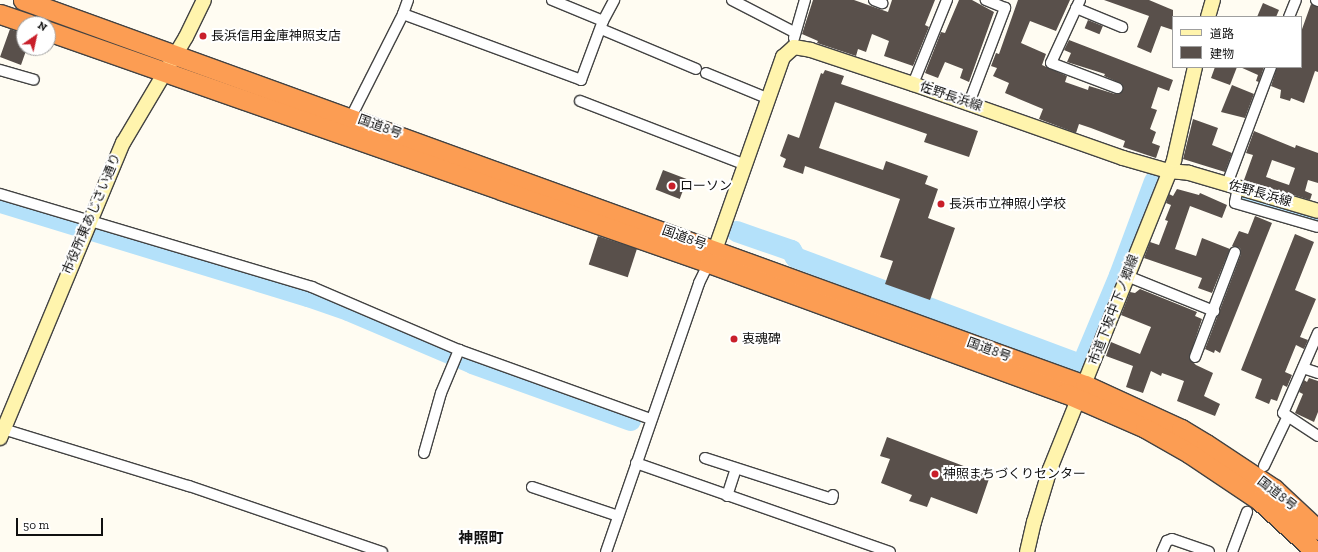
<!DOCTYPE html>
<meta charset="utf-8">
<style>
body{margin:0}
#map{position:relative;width:1318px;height:552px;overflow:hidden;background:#fffcf2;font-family:"Zilla Slab","Noto Sans JP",serif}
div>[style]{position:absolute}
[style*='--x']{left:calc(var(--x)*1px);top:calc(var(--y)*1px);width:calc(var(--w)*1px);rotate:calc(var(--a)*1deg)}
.river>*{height:21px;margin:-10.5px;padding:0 10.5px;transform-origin:10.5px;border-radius:10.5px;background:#b4e1fa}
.building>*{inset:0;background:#59504b;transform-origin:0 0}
.roads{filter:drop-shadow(1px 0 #434343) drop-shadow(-1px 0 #434343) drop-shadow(0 1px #434343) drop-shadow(0 -1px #434343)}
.street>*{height:10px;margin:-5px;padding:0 5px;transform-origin:5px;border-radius:5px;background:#fff}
.secondary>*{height:14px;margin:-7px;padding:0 7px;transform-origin:7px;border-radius:7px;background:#fff4ad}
.highway>*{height:19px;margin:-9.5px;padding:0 9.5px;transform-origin:9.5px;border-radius:9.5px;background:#fc9d53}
.dots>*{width:11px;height:11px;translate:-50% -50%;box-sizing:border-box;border:2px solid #fff;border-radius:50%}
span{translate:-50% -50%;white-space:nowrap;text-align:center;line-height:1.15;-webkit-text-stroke:4px #fff;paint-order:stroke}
.poi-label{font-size:13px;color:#101010}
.left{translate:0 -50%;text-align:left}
.street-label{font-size:13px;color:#101010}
.quarter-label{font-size:15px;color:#101010;font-weight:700}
.legend{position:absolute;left:1172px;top:16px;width:130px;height:52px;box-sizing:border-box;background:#fff;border:1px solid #9f9f9f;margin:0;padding:5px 7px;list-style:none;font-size:12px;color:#101010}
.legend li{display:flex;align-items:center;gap:8px;height:20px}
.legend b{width:20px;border:1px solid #9f9f9f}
.north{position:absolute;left:16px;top:16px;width:40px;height:40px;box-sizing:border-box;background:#fff;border:1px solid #9f9f9f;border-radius:50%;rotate:34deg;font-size:11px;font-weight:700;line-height:16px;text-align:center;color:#101010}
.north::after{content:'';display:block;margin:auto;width:14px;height:18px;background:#c91f2a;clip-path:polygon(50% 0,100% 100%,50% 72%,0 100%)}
.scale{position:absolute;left:16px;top:518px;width:87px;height:18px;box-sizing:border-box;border:2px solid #101010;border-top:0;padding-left:5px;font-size:12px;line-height:14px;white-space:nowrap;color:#101010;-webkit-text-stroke:3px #fff;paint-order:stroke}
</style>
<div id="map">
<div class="river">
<div style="--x:1242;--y:197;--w:79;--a:16.8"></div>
<div style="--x:0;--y:202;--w:322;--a:17"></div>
<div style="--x:308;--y:296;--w:42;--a:19.3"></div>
<div style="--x:348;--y:310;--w:135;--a:23.1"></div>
<div style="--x:472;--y:363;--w:168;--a:19.8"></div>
<div style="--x:736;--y:231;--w:58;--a:19.1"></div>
<div style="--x:791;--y:250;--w:8;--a:60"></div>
<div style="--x:795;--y:257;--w:301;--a:20.6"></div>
<div style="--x:1077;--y:363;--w:6;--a:-18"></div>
<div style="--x:1083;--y:361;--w:93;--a:-67.3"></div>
<div style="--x:1119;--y:275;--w:100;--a:-69.6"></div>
</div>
<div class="building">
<div style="clip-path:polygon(813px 0,854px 0,888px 12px,892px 0,935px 0,925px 25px,929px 27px,913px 66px,884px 56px,889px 41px,872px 34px,866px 52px,858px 49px,856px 56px,817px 43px,818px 41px,802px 34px)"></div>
<div style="clip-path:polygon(959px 0,972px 0,994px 12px,969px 82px,960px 78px,963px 69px,945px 62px,938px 78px,925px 73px,941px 32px,945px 33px)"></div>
<div style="clip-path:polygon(1018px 0,1070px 0,1056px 31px,1030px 21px,1021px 43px,1046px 54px,1042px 65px,1067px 76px,1065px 82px,1088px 90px,1089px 86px,1115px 94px,1123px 90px,1122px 84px,1104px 76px,1105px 74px,1067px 62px,1071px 53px,1064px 50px,1069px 40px,1173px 80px,1169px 91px,1158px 87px,1151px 108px,1157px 110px,1150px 129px,1156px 132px,1152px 143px,1160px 146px,1156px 158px,1123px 147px,1125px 141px,1091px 128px,1079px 124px,1076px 133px,1039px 119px,1043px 109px,1005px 93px,1009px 83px,993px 76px,997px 68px,991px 66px,996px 53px,999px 54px)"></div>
<div style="clip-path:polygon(1104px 0,1149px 0,1168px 8px,1173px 10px,1173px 30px,1161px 26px,1151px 53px,1137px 47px,1149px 16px)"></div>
<div style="clip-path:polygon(1263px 3px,1279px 10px,1276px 17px,1257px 17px)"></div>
<div style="clip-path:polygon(1311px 4px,1318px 7px,1318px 72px,1315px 71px,1304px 103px,1291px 98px,1290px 101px,1280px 98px,1281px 90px,1271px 86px,1277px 67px,1301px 67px,1301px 32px)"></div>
<div style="left:1088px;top:20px;width:16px;height:9px;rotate:22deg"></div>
<div style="clip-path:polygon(10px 29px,24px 34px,24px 48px,27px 48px,21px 65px,0 57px)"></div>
<div style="clip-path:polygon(1215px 67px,1237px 67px,1230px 85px,1211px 78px)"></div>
<div style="clip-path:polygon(1240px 67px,1264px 67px,1259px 82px,1256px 81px,1258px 75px)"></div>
<div style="clip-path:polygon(825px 70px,844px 76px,841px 84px,978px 131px,969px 157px,924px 142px,927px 134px,835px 102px,819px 148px,883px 170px,886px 161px,928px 176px,925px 184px,938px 189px,928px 218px,955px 228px,930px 300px,885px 284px,893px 261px,880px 257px,900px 199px,805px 166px,803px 174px,783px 167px,786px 159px,780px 156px,788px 134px,799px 138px,821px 73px,823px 74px)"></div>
<div style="clip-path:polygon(1232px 85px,1254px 94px,1245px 118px,1221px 112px)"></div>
<div style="clip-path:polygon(1193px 119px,1218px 128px,1212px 145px,1232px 153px,1225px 172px,1183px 159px)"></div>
<div style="clip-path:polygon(evenodd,1254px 131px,1295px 148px,1296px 145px,1318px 153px,1318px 183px,1308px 180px,1305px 191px,1312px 194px,1310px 200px,1244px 180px,1253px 155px,1246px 153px,1254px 131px,1272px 160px,1295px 168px,1289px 185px,1266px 177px,1272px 160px)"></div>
<div style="left:663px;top:170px;width:26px;height:21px;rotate:21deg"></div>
<div style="clip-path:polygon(1177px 189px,1199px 195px,1200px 193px,1227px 205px,1222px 218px,1190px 206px,1175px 249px,1196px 256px,1202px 238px,1230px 249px,1212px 293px,1198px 288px,1202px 278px,1144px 258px,1150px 242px,1159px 245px,1168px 221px,1165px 220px,1171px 205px,1166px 203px,1169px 194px,1173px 196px)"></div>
<div style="clip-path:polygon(1255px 216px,1272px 223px,1220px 353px,1215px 350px,1214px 353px,1205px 349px,1241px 254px,1240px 248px,1232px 246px,1239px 231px,1248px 234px)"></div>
<div style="clip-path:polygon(1295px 234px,1314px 242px,1295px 290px,1316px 299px,1300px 337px,1308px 340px,1304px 349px,1296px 345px,1285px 372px,1292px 375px,1287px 387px,1283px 385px,1277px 401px,1271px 399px,1269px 404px,1255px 398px,1262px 379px,1241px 370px)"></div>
<div style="left:598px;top:236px;width:41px;height:30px;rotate:18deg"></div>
<div style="clip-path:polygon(1140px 289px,1197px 312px,1195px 316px,1202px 319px,1189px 358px,1196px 365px,1213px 373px,1204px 396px,1220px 404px,1215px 416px,1177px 401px,1184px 381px,1162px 373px,1161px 376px,1151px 371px,1143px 393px,1126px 387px,1133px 366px,1106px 356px,1111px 342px,1140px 354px,1151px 327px,1121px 315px,1130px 292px,1135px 293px)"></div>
<div style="clip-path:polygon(1309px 378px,1318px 381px,1318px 412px,1314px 422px,1295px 413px,1303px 394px,1299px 392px,1304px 380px,1307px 382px)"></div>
<div style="clip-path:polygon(887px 437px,990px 476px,977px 514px,931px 497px,927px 507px,909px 501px,912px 495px,881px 483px,890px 459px,880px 456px)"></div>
</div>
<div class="roads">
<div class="street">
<div style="--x:408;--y:0;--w:15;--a:110"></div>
<div style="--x:403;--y:14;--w:190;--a:20.3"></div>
<div style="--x:581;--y:80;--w:63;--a:-69.6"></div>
<div style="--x:603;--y:21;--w:24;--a:-62"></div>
<div style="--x:552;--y:0;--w:55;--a:22.4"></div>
<div style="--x:732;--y:0;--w:70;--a:27.3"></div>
<div style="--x:874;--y:0;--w:9;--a:21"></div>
<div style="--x:1080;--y:0;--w:69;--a:114.7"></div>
<div style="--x:1051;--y:63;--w:71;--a:20.7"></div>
<div style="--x:1316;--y:0;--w:2;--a:27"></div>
<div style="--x:1076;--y:8;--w:50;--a:22.4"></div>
<div style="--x:1289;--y:17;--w:18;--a:-68"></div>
<div style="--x:601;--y:29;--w:103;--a:22.8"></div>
<div style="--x:794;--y:38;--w:40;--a:-74"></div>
<div style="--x:0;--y:70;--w:35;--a:16"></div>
<div style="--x:706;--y:73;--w:68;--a:22.4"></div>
<div style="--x:913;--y:84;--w:91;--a:-68"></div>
<div style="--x:580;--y:101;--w:178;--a:21.1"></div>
<div style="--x:969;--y:103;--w:102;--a:-69.2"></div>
<div style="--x:1005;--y:8;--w:21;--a:-157"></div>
<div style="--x:351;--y:117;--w:115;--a:-63.2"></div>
<div style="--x:1227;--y:184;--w:125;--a:-69.4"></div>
<div style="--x:1238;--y:187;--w:16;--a:101"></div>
<div style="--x:1235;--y:203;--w:86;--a:16.1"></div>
<div style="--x:0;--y:194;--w:326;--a:16.6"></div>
<div style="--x:312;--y:287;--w:160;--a:23.2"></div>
<div style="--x:1127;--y:276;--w:94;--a:21.9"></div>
<div style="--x:1318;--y:333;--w:87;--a:113.6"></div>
<div style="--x:1283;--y:413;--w:42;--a:33.3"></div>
<div style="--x:1195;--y:357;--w:112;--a:-69.1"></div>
<div style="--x:1303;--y:368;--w:16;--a:18"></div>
<div style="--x:0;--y:428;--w:198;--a:17.1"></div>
<div style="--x:189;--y:486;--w:204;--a:18.9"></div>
<div style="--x:424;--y:453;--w:62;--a:-74.2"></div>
<div style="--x:441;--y:393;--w:47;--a:-67.3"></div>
<div style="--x:459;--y:350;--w:204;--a:19.8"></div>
<div style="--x:705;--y:458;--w:133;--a:17.9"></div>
<div style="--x:832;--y:499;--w:4;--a:-76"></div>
<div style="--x:636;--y:463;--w:269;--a:19.3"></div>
<div style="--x:1264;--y:466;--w:55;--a:-64.4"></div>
<div style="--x:532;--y:487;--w:91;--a:18.6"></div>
<div style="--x:727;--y:496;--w:28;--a:-72"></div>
<div style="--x:606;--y:552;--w:285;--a:-70.9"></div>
<div style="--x:699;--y:283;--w:25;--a:-64"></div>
<div style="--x:1162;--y:552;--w:12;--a:-66"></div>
<div style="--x:1167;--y:541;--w:5;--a:-22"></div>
<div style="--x:1172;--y:539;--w:39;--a:19"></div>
<div style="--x:1232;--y:552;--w:43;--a:-69.4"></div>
</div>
<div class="secondary">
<div style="--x:1208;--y:17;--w:18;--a:-74"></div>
<div style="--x:715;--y:250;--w:205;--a:-70.6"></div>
<div style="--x:783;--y:57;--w:15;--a:-42"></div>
<div style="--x:794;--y:47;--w:17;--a:10"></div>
<div style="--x:811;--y:50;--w:108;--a:18.4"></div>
<div style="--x:913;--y:84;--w:223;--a:19.4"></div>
<div style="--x:1123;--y:158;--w:47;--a:16.1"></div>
<div style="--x:1168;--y:171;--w:21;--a:5"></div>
<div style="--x:1189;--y:173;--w:134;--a:16.4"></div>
<div style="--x:0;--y:438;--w:320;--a:-67.4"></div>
<div style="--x:123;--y:143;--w:123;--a:-59.3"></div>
<div style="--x:186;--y:37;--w:41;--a:-64.1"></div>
<div style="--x:1027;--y:552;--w:31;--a:-77"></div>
<div style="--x:1034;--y:522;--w:55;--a:-73.2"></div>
<div style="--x:1050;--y:469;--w:333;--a:-68.1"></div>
<div style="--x:1174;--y:160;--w:95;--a:-77.3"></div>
</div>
<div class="highway">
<div style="--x:23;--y:0;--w:1130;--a:19.93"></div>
<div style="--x:1085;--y:385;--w:106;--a:24.6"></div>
<div style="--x:1181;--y:429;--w:29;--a:31"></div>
<div style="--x:1206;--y:444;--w:82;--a:33.5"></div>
<div style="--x:1274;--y:489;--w:60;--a:43"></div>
<div style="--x:0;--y:14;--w:31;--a:19"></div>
<div style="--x:48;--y:31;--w:701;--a:19.34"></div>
<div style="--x:709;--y:263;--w:379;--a:20.1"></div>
<div style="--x:1065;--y:393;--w:87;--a:23.6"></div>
<div style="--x:1145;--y:428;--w:51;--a:29.6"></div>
<div style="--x:1189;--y:453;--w:84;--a:33.9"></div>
<div style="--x:1259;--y:500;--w:77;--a:42.4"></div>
</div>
</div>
<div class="dots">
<div style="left:203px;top:36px;background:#c91f2a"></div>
<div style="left:672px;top:186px;background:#c91f2a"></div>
<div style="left:941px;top:204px;background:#c91f2a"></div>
<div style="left:734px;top:339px;background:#c91f2a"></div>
<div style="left:935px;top:474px;background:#c91f2a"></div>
</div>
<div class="poi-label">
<span class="left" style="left:211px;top:36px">長浜信用金庫神照支店</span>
<span class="left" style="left:680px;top:186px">ローソン</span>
<span class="left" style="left:949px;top:204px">長浜市立神照小学校</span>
<span class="left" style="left:742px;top:339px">衷魂碑</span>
<span class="left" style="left:943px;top:474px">神照まちづくりセンター</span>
</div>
<div class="street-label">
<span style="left:951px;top:97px;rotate:19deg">佐野長浜線</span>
<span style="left:380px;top:127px;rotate:20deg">国道8号</span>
<span style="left:1260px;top:194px;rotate:16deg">佐野長浜線</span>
<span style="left:92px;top:214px;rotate:-67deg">市役所東あじさい通り</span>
<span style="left:684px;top:238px;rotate:20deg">国道8号</span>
<span style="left:1114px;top:310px;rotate:-69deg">市道下坂中下ノ郷線</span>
<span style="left:989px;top:350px;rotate:20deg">国道8号</span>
<span style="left:1277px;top:494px;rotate:38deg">国道8号</span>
</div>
<div class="quarter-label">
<span style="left:481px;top:539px">神照町</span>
</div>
<ul class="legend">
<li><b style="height:5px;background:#fff4ad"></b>道路</li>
<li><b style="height:11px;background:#59504b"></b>建物</li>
</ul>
<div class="north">N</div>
<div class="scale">50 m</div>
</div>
